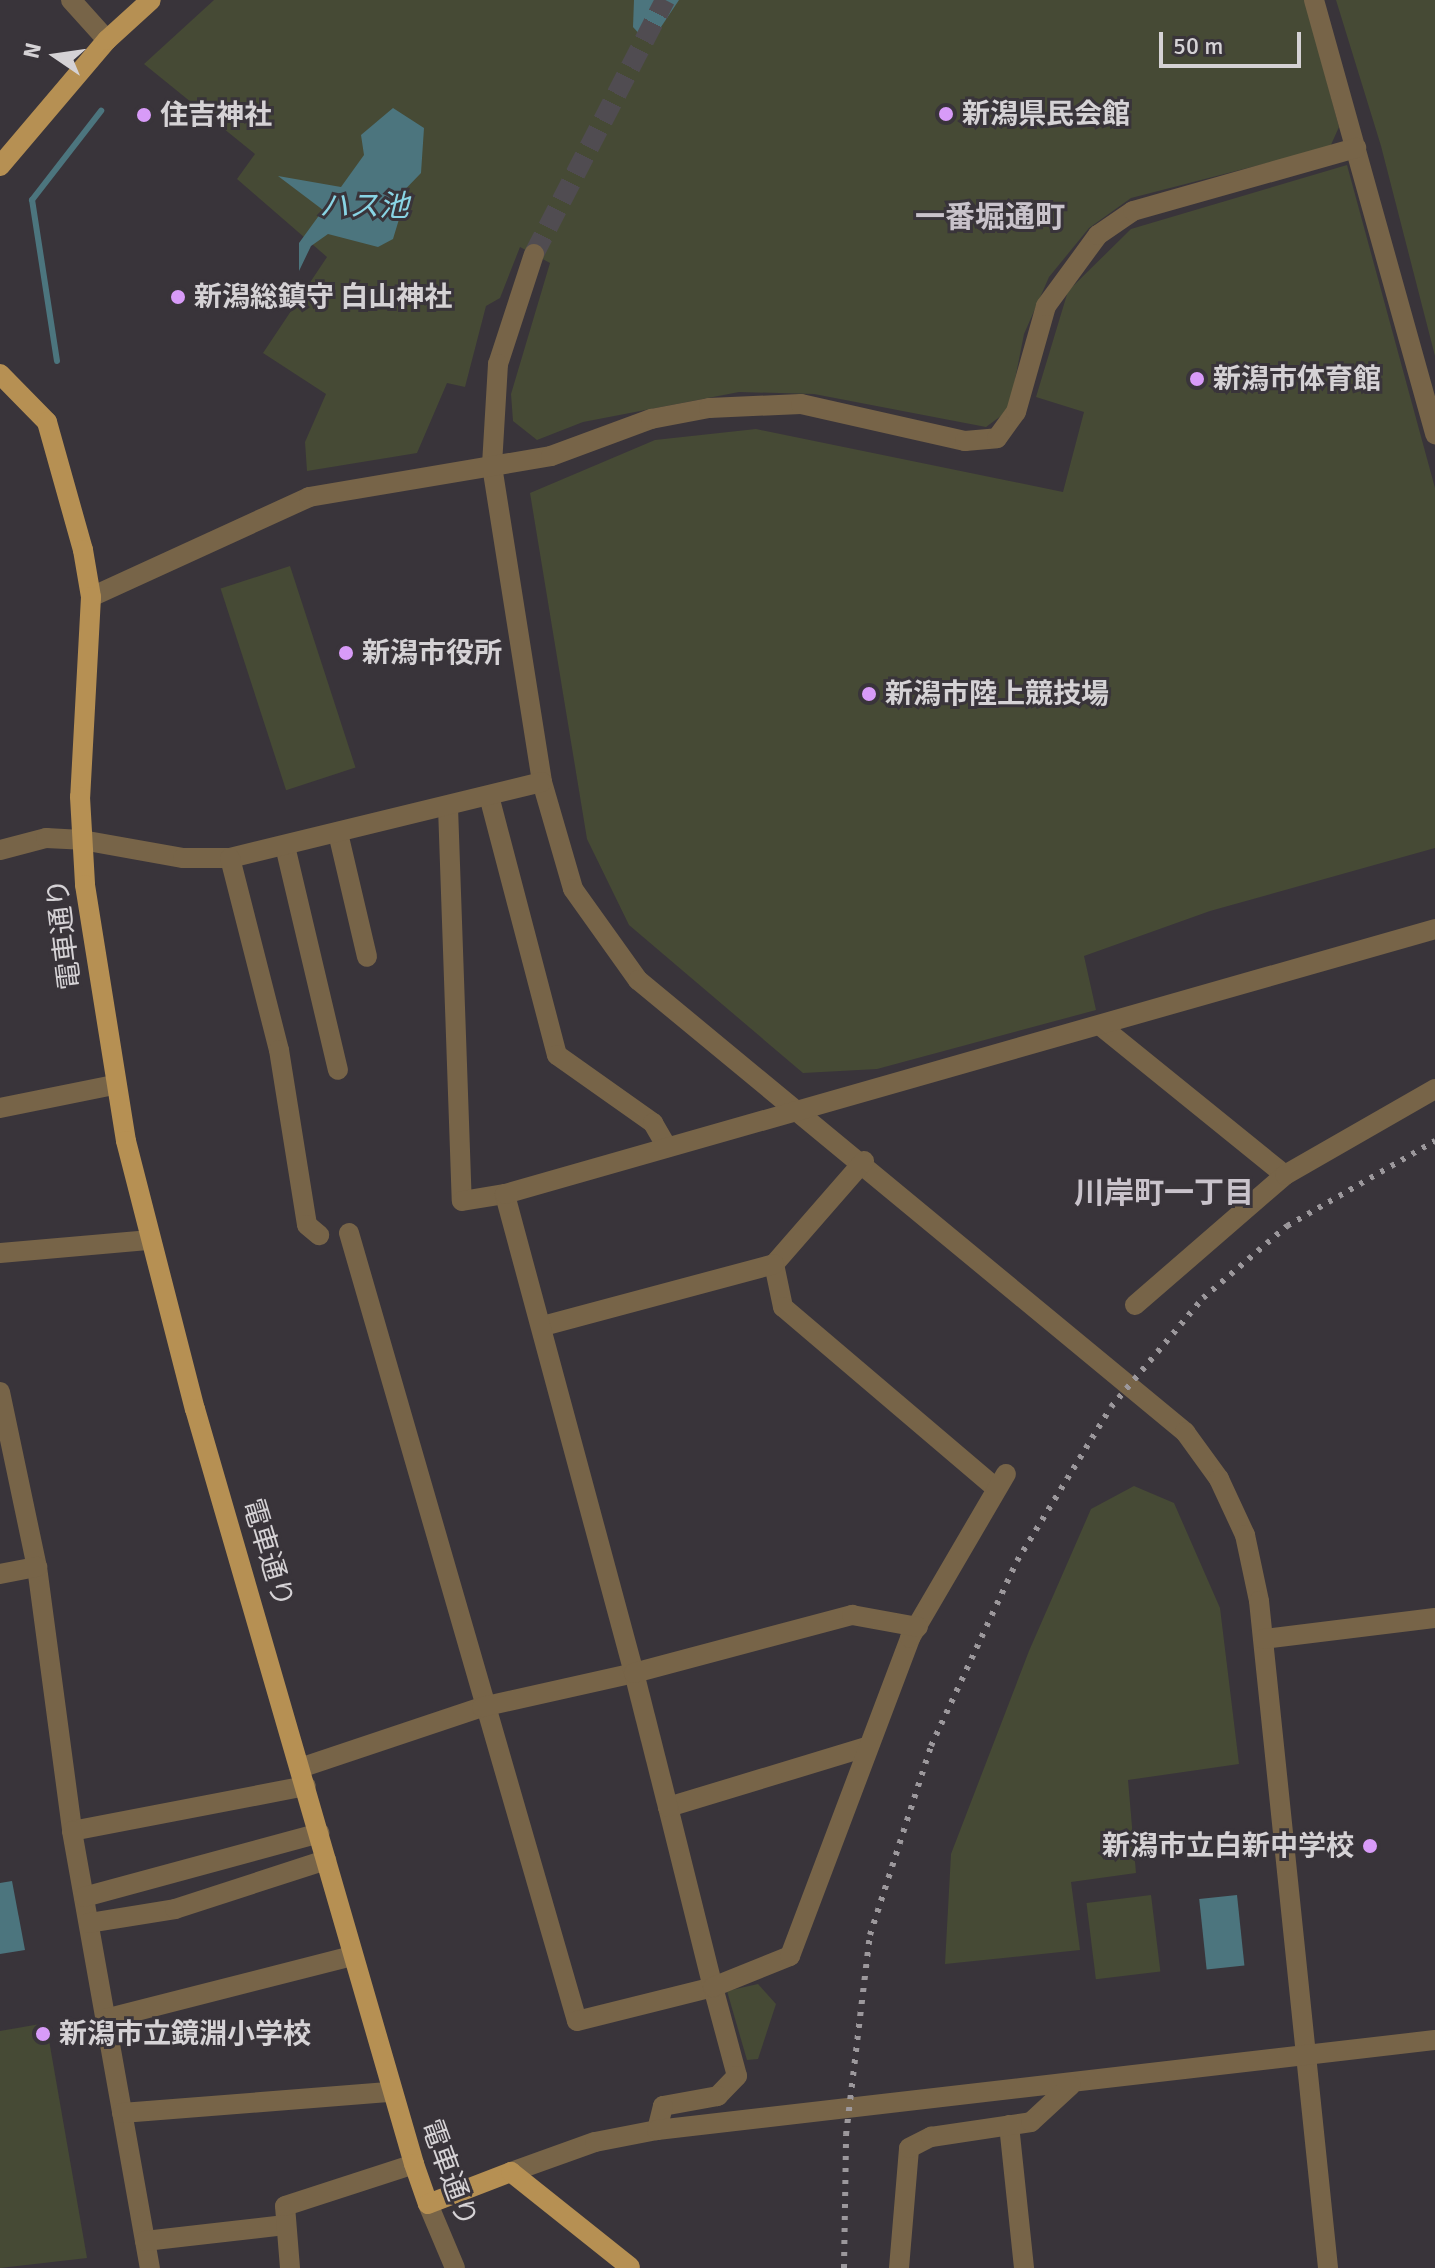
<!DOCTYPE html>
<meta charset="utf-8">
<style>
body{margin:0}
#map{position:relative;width:1435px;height:2268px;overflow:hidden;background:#39343a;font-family:Signika,"Noto Sans JP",sans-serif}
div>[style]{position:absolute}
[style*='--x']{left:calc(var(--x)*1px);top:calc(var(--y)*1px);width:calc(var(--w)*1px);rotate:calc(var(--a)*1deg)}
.green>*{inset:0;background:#464a35;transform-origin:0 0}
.water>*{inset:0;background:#4c757e;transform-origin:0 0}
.stream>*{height:6px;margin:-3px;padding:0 3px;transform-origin:3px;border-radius:3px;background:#4c757e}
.minor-tunnel>*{height:20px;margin-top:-10px;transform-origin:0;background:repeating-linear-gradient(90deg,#504c51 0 20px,transparent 0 30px)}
.minor>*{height:20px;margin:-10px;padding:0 10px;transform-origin:10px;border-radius:10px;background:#776448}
.major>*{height:20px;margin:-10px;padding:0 10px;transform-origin:10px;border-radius:10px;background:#b69053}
.rail>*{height:6px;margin-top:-3px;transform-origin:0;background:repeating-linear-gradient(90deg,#9c989c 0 4px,transparent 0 12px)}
.dots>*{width:22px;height:22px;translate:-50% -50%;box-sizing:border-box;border:4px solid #39343a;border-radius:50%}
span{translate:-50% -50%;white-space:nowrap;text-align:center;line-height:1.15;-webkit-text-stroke:6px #39343a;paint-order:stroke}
.poi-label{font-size:28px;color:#d5d2d5;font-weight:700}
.left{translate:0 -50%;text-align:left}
.right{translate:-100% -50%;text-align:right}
.street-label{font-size:28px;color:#d5d2d5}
.water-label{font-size:30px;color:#89d4e4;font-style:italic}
.neighbourhood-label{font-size:30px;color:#c9c3cb;font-weight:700}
.north{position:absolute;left:16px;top:16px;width:80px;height:80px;-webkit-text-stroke:6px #39343a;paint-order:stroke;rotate:283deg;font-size:22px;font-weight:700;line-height:32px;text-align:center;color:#d5d2d5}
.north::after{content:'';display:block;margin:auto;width:28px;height:36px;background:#d5d2d5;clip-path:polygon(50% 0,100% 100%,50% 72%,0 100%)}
.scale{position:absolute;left:1159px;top:32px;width:142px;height:36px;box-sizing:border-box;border:4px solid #d5d2d5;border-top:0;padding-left:10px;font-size:24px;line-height:28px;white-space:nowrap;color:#d5d2d5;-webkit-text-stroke:6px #39343a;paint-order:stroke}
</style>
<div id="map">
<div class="green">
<div style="clip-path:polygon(214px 0,1305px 0,1339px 127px,1330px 147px,1131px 198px,1089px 228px,1049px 277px,1024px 334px,1009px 410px,986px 427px,814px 394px,739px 392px,583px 422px,537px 440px,513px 421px,511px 394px,550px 263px,520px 247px,500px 298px,486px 306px,465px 387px,447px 383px,417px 453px,307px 471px,305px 442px,326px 394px,263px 353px,327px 257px,237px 179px,255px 154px,144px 64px)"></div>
<div style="clip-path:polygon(1336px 0,1435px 0,1435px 356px,1381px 146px)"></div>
<div style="clip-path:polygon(1347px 165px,1435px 488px,1435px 848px,1210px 911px,1084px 956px,1096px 1010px,877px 1069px,803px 1073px,629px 925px,587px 839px,530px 493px,655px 440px,756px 429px,1063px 492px,1084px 412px,1036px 397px,1068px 291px,1131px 229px)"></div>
<div style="left:290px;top:566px;width:212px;height:73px;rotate:72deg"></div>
<div style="clip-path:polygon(1134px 1486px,1174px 1503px,1220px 1608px,1239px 1764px,1128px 1780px,1136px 1873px,1071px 1882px,1080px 1950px,945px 1964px,951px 1854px,1029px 1651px,1091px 1509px)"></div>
<div style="left:1151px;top:1895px;width:77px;height:65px;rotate:83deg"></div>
<div style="clip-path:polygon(758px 1984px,776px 2004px,758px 2059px,747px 2060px,727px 1991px)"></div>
<div style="clip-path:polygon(46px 2023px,87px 2258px,0 2268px,0 2031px)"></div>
</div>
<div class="water">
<div style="clip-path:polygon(634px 0,679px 0,661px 27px,641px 36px,633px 27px)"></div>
<div style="clip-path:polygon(393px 108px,424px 128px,421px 173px,394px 201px,400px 216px,393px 239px,378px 247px,328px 234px,311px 246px,299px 271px,299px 243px,323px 210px,278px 176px,341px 187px,364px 155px,361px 135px)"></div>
<div style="clip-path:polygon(12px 1881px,25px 1950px,0 1954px,0 1883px)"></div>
<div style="left:1237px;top:1895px;width:71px;height:38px;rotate:84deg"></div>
</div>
<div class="stream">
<div style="--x:57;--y:361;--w:163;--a:-98.8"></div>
<div style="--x:32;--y:200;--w:113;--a:-52.2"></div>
</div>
<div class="minor-tunnel">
<div style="--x:534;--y:254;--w:286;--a:-62.7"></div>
</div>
<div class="minor">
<div style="--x:71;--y:0;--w:54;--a:48"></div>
<div style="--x:1314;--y:0;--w:451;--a:74.4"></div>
<div style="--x:534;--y:254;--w:116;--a:108.1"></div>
<div style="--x:498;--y:364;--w:102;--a:93.4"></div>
<div style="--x:492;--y:466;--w:320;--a:81"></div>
<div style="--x:542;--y:782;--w:111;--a:73.8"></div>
<div style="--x:573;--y:889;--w:112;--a:54.5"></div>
<div style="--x:638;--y:980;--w:710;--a:39.57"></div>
<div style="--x:1185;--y:1432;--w:58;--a:54.1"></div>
<div style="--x:1219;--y:1479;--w:62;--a:65.1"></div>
<div style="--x:1245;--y:1535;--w:67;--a:78"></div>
<div style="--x:1259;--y:1601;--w:671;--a:84.09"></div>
<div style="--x:91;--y:597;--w:240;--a:-24.6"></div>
<div style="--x:309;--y:497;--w:245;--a:-9.6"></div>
<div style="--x:551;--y:456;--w:107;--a:-20.3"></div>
<div style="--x:651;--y:419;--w:59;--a:-10.7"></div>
<div style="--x:709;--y:408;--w:92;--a:-2.5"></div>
<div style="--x:801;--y:404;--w:168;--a:12.7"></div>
<div style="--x:965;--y:441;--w:32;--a:-5"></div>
<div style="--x:997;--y:438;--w:32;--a:-54"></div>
<div style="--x:1016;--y:412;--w:110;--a:-74.2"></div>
<div style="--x:1046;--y:306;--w:88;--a:-53.8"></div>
<div style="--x:1098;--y:235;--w:42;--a:-34.4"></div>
<div style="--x:1133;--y:211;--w:232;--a:-15.8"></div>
<div style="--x:489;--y:796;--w:268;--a:75.3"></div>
<div style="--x:557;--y:1055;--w:118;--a:35.3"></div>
<div style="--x:653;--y:1123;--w:28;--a:60"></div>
<div style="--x:448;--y:807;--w:394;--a:88"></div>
<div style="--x:462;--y:1201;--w:44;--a:-9.2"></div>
<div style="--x:338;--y:833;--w:127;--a:76.8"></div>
<div style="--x:285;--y:846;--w:230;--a:76.7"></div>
<div style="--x:0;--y:850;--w:48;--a:-14.6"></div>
<div style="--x:46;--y:838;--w:36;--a:3"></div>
<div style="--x:82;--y:840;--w:103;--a:10.1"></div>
<div style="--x:183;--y:858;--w:47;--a:0"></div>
<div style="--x:230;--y:858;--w:321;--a:-13.7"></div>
<div style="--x:230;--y:858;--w:198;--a:75.7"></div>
<div style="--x:279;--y:1050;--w:177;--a:80.9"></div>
<div style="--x:307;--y:1225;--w:16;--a:40"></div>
<div style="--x:1102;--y:1027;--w:235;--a:39"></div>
<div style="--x:0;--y:1108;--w:116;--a:-11.4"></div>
<div style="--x:864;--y:1161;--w:137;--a:131.1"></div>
<div style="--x:774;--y:1264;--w:44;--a:78.2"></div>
<div style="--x:783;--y:1307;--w:280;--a:40.4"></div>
<div style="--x:349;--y:1233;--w:820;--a:73.86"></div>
<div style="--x:577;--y:2021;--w:140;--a:-14"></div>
<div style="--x:713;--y:1987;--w:92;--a:74.9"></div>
<div style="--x:737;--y:2076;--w:28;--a:134"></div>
<div style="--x:718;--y:2096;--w:56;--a:169.7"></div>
<div style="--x:663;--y:2106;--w:25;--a:104"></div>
<div style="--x:0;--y:1253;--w:151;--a:-5"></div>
<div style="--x:1135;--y:1305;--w:198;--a:-40.9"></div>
<div style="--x:1285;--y:1175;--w:173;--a:-29.8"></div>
<div style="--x:543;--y:1326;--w:239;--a:-15"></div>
<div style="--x:0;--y:1392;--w:179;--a:78.1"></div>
<div style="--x:37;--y:1567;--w:266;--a:82.4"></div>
<div style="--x:72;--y:1831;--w:238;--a:-10.9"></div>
<div style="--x:0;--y:1574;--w:38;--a:-11"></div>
<div style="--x:1264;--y:1639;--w:172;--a:-7"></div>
<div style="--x:866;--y:1747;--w:207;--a:163.1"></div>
<div style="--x:668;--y:1807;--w:186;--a:76"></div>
<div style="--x:713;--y:1987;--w:83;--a:-21.9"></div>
<div style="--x:790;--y:1956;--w:340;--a:-69.3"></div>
<div style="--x:910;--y:1638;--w:190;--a:-59.7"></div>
<div style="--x:300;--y:1768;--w:192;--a:-18.5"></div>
<div style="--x:482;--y:1707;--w:156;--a:-12.6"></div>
<div style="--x:634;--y:1673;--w:496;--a:-105.1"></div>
<div style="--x:505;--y:1194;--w:967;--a:-15.9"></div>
<div style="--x:668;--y:1807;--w:138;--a:-104.2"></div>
<div style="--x:634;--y:1673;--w:226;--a:-14.9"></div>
<div style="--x:852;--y:1615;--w:67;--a:10.3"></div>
<div style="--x:72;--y:1831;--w:444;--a:79.9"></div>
<div style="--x:84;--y:1897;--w:244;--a:-15.2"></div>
<div style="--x:89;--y:1923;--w:87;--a:-9.2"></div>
<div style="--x:175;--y:1909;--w:159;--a:-18"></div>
<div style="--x:105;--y:2019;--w:255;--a:-14.3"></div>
<div style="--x:122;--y:2113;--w:270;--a:-4.5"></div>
<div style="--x:1009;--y:2125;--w:144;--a:84"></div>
<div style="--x:511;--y:2172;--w:89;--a:-19.7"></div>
<div style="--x:595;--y:2142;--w:63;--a:-11"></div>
<div style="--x:657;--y:2130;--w:783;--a:-6.6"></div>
<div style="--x:428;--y:2204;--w:69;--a:67.1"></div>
<div style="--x:145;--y:2241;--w:141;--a:-6.5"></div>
<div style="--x:290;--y:2268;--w:62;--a:-94.6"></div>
<div style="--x:285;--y:2206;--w:136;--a:-18"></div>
<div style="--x:899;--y:2268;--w:120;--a:-85.2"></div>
<div style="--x:909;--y:2148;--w:25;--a:-27"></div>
<div style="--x:931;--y:2137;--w:101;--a:-8.5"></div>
<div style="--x:1031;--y:2122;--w:54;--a:-42.8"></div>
</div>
<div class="major">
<div style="--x:0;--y:166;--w:165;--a:-49.7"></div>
<div style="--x:107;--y:40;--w:59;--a:-42.3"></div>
<div style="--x:0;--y:374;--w:67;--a:45.6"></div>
<div style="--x:47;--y:422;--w:133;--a:74.3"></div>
<div style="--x:83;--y:550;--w:48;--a:80.3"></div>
<div style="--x:91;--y:597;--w:200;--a:93.1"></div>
<div style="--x:80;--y:797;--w:88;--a:86.7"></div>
<div style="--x:85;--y:885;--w:259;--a:80.9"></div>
<div style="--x:126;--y:1141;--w:277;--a:75.6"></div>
<div style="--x:195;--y:1409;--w:786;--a:73.82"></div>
<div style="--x:414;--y:2164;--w:42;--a:70.7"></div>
<div style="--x:428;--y:2204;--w:89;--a:-21.1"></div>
<div style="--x:511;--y:2172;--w:152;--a:38.6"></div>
</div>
<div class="rail">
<div style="--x:844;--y:2268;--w:133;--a:-89.1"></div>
<div style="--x:846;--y:2135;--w:201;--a:-83.2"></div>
<div style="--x:870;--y:1935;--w:199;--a:-72.1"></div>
<div style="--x:931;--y:1746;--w:204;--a:-65.1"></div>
<div style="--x:1017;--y:1561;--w:180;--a:-58.6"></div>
<div style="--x:1111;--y:1407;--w:143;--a:-49.8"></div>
<div style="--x:1203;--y:1298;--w:111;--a:-40.6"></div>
<div style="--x:1287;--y:1226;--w:171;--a:-29.9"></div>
</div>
<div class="dots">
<div style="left:946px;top:114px;background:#d89bf8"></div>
<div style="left:144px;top:115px;background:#d89bf8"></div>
<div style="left:178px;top:297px;background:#d89bf8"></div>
<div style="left:1197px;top:379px;background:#d89bf8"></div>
<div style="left:346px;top:653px;background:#d89bf8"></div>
<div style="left:869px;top:694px;background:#d89bf8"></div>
<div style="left:1370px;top:1846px;background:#d89bf8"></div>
<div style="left:43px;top:2034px;background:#d89bf8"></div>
</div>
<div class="poi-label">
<span class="left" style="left:962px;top:114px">新潟県民会館</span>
<span class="left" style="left:160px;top:115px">住吉神社</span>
<span class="left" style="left:194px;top:297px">新潟総鎮守 白山神社</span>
<span class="left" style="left:1213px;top:379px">新潟市体育館</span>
<span class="left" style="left:362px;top:653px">新潟市役所</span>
<span class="left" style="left:885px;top:694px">新潟市陸上競技場</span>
<span class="right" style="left:1354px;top:1846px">新潟市立白新中学校</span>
<span class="left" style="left:59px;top:2034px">新潟市立鏡淵小学校</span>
</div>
<div class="street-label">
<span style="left:64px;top:934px;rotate:-97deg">電車通り</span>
<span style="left:268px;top:1553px;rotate:73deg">電車通り</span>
<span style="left:449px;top:2173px;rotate:70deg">電車通り</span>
</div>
<div class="water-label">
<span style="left:364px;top:207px">ハス池</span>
</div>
<div class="neighbourhood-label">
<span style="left:990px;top:218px">一番堀通町</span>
<span style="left:1164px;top:1194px">川岸町一丁目</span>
</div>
<div class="north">N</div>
<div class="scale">50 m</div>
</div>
